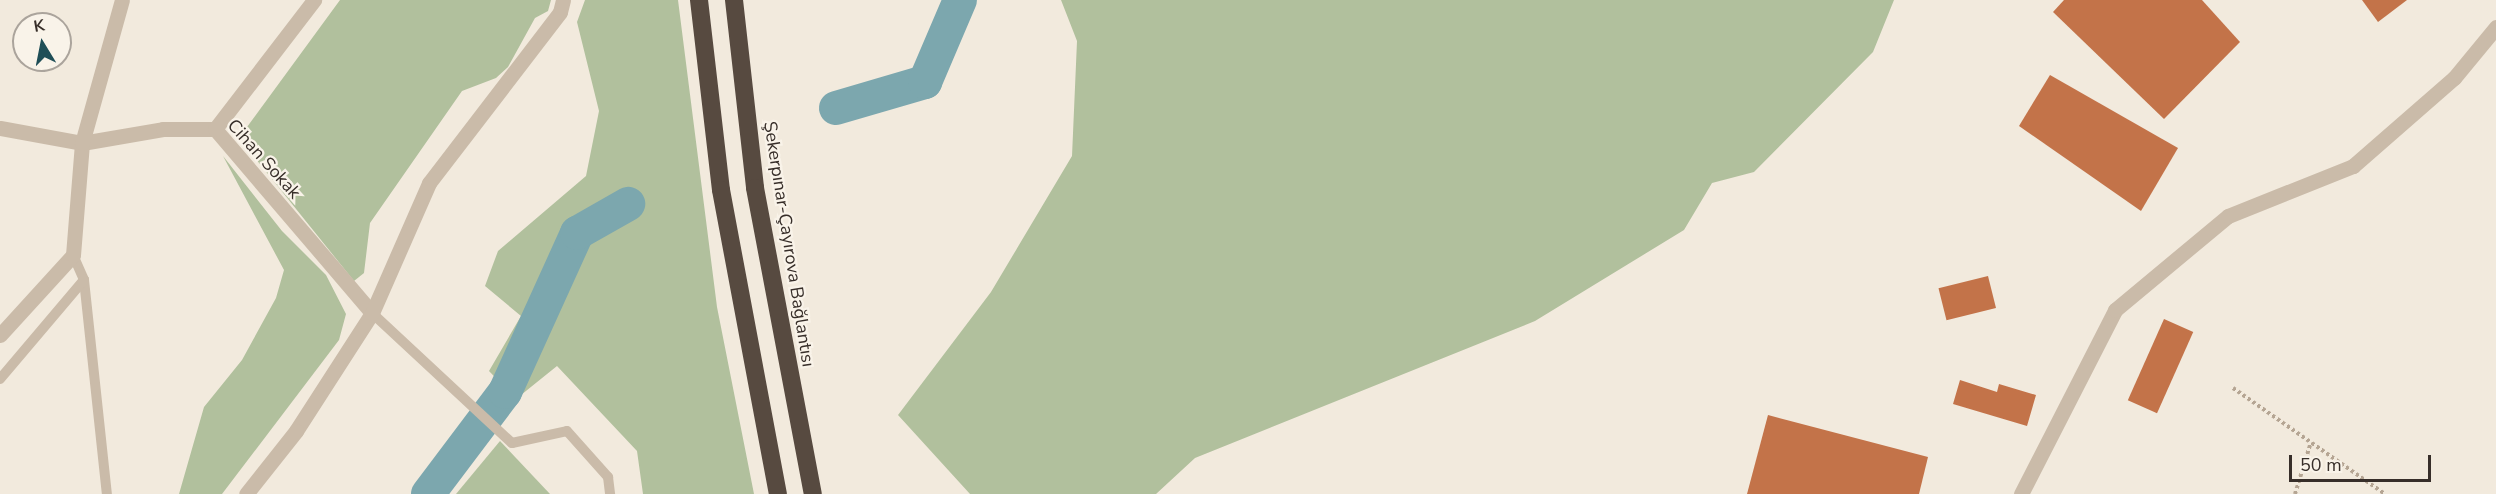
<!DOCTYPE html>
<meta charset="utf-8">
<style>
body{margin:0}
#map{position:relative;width:2496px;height:494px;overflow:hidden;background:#f2eadd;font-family:"Nunito Sans",sans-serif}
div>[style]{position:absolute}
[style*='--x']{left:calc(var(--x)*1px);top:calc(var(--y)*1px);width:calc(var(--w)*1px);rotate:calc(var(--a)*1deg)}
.green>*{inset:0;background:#b1c09d}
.river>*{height:34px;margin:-17px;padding:0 17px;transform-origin:17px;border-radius:17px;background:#7ca7ae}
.building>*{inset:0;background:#c37349;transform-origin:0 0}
.path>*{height:4px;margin-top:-2px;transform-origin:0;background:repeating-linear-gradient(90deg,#b5a593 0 3px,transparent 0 6px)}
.service>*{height:10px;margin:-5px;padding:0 5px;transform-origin:5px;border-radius:5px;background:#cabba9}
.minor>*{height:15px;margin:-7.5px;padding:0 7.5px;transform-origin:7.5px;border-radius:7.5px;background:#cabba9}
.tertiary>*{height:15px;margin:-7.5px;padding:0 7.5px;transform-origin:7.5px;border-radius:7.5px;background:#cabba9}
.motorway>*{height:18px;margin:-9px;padding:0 9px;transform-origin:9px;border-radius:9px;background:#574a40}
span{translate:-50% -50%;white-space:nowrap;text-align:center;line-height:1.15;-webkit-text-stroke:4.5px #f9f3e9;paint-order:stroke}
.street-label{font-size:18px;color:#372e29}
.north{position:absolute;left:12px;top:12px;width:60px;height:60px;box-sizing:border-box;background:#f9f3e9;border:2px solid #aba49c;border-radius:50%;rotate:350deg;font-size:16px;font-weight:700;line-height:24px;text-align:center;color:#372e29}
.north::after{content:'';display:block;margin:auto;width:21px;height:27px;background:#1f4e57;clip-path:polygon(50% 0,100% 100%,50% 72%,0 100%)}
.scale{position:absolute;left:2289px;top:455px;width:142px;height:27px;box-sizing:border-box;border:3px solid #372e29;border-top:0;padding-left:8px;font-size:18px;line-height:21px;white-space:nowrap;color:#372e29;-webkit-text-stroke:4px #f9f3e9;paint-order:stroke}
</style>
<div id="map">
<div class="green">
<div style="clip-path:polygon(340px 0,551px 0,548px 11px,535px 18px,508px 67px,496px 78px,462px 91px,370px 223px,364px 273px,354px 281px,239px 138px)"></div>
<div style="clip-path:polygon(585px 0,678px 0,717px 307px,754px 494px,643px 494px,637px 451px,557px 366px,516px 399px,489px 371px,521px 316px,485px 286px,498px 251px,586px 176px,599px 111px,577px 22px)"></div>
<div style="clip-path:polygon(1061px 0,1894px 0,1873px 52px,1754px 172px,1712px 183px,1684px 230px,1535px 321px,1195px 458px,1156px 494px,970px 494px,898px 415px,991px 292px,1072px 156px,1077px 41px)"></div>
<div style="clip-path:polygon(223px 156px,282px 231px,326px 275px,346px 314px,339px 340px,222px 494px,179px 494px,204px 407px,242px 360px,276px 298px,284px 270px)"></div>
<div style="clip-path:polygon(500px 441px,550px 494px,456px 494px)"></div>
</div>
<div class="river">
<div style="--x:836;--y:108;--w:93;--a:-16.3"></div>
<div style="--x:925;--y:82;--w:89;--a:-66.9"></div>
<div style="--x:428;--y:494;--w:128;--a:-53"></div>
<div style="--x:505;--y:392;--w:175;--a:-65.6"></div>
<div style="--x:577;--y:233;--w:59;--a:-29.6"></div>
</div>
<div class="building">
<div style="clip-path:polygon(2064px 0,2202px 0,2240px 42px,2164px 119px,2053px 12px)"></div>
<div style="clip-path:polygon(2362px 0,2407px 0,2378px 22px)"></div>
<div style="clip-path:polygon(2050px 75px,2178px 148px,2141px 211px,2019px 126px)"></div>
<div style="left:1988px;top:276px;width:33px;height:51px;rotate:76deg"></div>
<div style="left:2164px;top:319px;width:32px;height:89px;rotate:24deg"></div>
<div style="clip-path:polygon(1960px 380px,1997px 392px,1999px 384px,2036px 395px,2027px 426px,1953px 404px)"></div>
<div style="clip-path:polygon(1768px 415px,1928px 457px,1919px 494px,1747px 494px)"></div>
</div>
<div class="path">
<div style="--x:2233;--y:388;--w:185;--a:34.9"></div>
<div style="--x:2295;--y:494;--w:54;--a:-72.9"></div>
</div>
<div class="service">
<div style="--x:73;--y:255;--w:27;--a:66"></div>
<div style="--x:84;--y:280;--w:215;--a:83.9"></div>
<div style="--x:372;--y:313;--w:191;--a:42.9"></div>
<div style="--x:512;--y:443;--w:56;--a:-12.3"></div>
<div style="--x:567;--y:431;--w:62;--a:48.3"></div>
<div style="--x:608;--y:477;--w:17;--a:83"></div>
<div style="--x:0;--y:379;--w:130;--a:-49.7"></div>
</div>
<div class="minor">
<div style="--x:0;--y:128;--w:83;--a:10.4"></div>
<div style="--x:82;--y:143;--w:82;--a:-9.8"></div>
<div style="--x:163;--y:129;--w:52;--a:0"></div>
<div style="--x:215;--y:129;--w:242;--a:49.5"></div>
<div style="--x:372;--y:313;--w:140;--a:122.8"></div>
<div style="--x:296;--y:431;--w:80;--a:128.4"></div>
<div style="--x:215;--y:129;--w:163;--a:-52.5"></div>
<div style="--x:372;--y:313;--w:142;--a:-66.3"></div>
<div style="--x:429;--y:183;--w:215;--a:-52.5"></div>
<div style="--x:560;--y:12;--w:12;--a:-76"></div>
</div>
<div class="tertiary">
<div style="--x:0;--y:335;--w:108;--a:-47.6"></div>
<div style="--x:73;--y:255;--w:112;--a:-85.4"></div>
<div style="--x:82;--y:143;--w:148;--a:-74.4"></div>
<div style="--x:2021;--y:494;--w:207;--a:-62.9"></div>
<div style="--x:2115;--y:310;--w:147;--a:-39.8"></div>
<div style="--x:2228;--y:216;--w:135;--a:-21.8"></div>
<div style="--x:2353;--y:166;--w:134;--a:-41.1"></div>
<div style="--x:2454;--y:78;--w:66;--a:-50.5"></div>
</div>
<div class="motorway">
<div style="--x:699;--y:0;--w:191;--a:83.4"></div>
<div style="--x:721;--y:190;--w:309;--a:79.4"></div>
<div style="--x:734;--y:0;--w:189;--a:83.6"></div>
<div style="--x:755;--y:188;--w:311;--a:79.3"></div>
</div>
<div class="street-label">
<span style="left:264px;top:159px;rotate:48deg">Cihan Sokak</span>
<span style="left:789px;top:244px;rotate:81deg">Şekerpınar-Çayırova Bağlantısı</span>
</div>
<div class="north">K</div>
<div class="scale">50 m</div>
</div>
